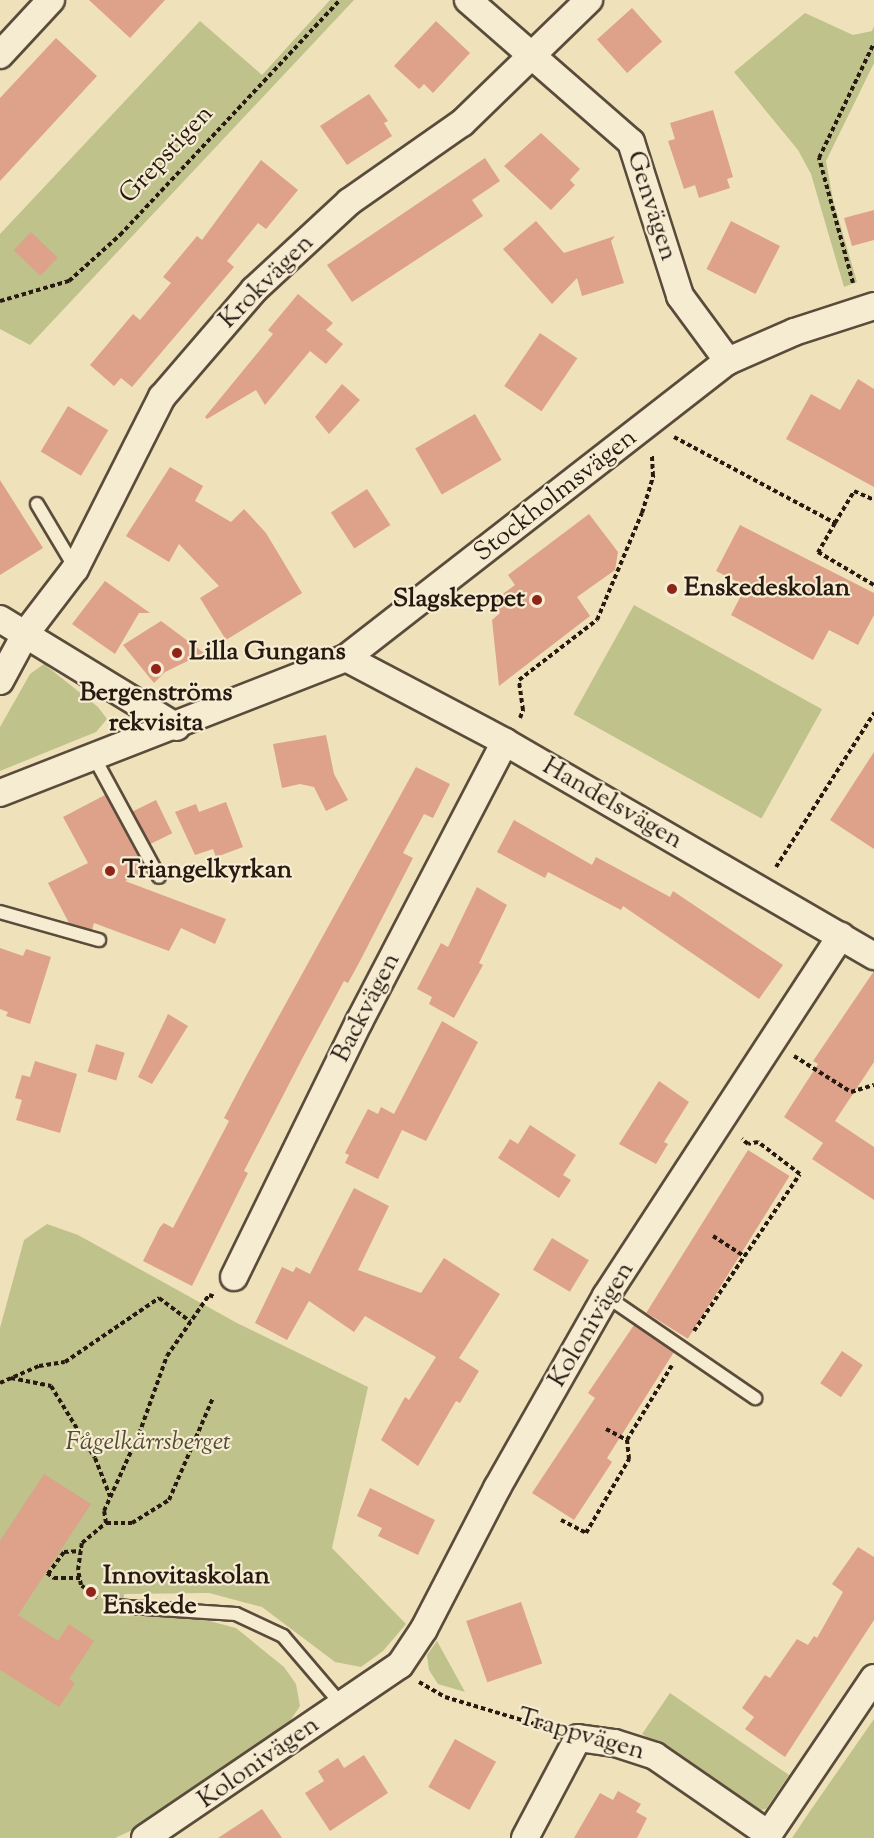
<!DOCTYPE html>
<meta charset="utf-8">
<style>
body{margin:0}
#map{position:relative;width:874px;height:1838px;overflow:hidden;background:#efe2ba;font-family:"Sorts Mill Goudy",serif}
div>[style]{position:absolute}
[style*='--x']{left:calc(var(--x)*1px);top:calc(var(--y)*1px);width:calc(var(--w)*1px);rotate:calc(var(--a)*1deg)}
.green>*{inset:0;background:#bfc28b;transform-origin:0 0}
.building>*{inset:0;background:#dea189;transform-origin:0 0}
.path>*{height:4px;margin-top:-2px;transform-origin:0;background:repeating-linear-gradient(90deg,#281911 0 4.5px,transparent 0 7.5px)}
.roads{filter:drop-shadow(2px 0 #5a4b3b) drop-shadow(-2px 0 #5a4b3b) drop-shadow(0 2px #5a4b3b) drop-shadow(0 -2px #5a4b3b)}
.lane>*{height:12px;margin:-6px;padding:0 6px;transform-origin:6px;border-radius:6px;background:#f5ecd2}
.street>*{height:26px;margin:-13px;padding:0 13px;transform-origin:13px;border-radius:13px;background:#f5ecd2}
.dots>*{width:16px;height:16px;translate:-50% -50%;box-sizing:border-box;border:3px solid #f5ecd2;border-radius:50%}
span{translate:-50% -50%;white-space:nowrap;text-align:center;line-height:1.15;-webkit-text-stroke:4.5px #f5ecd2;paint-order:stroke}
.street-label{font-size:26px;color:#281911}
.poi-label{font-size:26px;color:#281911;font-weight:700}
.left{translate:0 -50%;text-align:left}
.right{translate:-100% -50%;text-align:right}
.park-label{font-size:26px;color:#554c36;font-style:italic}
</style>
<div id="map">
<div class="green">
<div style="clip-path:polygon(330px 0,354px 0,30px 345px,0 329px,0 234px,200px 21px,262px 75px)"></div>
<div style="clip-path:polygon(805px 13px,853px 35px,872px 31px,874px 26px,874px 63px,826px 161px,833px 200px,857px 282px,844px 287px,811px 174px,798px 150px,734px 72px)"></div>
<div style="left:634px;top:605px;width:215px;height:125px;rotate:29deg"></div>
<div style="clip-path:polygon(44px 664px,98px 707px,107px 719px,96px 732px,0 771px,0 727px,30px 674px)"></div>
<div style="clip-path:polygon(47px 1224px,78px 1235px,237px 1323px,368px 1387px,332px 1548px,406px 1624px,383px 1651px,361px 1667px,335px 1662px,262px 1607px,209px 1593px,124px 1594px,123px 1616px,194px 1617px,236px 1628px,284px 1667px,296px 1684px,300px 1706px,286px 1727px,139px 1827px,115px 1838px,0 1838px,0 1328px,24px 1240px)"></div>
<div style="clip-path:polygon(437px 1641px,465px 1692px,438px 1684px,429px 1670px,427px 1655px)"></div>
<div style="clip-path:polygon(670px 1693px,789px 1775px,766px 1809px,754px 1811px,642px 1734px)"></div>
<div style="clip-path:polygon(874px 1719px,874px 1838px,792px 1838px,808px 1814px)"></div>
</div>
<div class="building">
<div style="clip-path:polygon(89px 0,165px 0,130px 38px)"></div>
<div style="left:632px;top:8px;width:45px;height:47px;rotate:48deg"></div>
<div style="clip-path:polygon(436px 21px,470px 53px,433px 93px,424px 84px,419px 89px,394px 66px)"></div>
<div style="clip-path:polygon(56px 38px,97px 76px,0 181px,0 98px)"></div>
<div style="clip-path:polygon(369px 94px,388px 121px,384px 123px,392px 136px,347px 165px,320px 126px)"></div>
<div style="clip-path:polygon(713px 110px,733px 177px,727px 179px,730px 188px,699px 198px,695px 185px,684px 189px,668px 141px,675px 139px,670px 123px)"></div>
<div style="clip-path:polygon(541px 133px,580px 169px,570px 180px,575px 185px,551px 210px,504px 166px)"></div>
<div style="clip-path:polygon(485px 158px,500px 181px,472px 200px,483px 216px,352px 302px,327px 265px)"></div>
<div style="clip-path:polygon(261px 160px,298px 190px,266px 229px,258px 223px,227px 261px,234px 267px,132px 387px,121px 378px,114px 386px,90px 365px,133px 314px,140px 320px,171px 283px,163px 277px,197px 236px,202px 240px)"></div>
<div style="clip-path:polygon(874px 210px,874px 240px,852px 246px,844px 218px)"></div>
<div style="clip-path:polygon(536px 221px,564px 253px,615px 236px,611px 241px,624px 283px,582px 296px,577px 278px,552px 304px,503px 249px)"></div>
<div style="left:731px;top:221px;width:55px;height:54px;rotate:27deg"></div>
<div style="left:31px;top:232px;width:37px;height:25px;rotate:44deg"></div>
<div style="clip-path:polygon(298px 294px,333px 323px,326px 330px,343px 344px,326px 364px,310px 351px,265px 405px,256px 390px,207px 419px,205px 417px,273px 334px,268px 330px)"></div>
<div style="left:540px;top:333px;width:45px;height:64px;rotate:34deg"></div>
<div style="clip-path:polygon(858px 379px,874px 389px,874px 487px,786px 439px,811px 394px,840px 410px)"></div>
<div style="clip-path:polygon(342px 384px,360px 400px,329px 434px,315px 417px)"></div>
<div style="left:68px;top:406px;width:47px;height:53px;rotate:31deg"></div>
<div style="left:475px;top:414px;width:53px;height:69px;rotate:60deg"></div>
<div style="clip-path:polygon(170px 467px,203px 486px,195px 501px,231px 522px,244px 509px,266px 533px,302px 593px,226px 640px,200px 598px,219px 586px,179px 544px,169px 562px,126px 536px)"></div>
<div style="clip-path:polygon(0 480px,43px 548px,0 575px)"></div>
<div style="left:367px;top:489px;width:43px;height:43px;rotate:57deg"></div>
<div style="clip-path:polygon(589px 514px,618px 552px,615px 570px,577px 597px,590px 616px,499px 686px,492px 620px,500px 613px,492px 602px,515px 585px,508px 575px)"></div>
<div style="clip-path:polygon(740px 525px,874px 593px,874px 615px,858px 645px,829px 630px,813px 660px,731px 615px,746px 586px,716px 571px)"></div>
<div style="clip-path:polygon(105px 581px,150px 613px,139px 613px,115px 654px,72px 624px)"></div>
<div style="clip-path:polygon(161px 621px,204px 653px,165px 672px,154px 683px,123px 645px)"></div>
<div style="clip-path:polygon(326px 735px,334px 774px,348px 800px,326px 811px,314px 787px,300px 784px,282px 788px,273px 744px)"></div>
<div style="clip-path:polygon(874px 752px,874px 849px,830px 820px)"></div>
<div style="clip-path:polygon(416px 767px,450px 784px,433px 818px,424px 814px,403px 853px,413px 858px,360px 961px,348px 983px,344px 981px,303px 1057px,244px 1171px,248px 1173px,192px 1286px,143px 1261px,160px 1227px,164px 1223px,173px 1228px,229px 1121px,224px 1118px,247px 1074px)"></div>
<div style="clip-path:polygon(105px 795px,147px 873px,125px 881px,226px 919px,215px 944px,181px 928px,169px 951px,94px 923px,92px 930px,69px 923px,48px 883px,88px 863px,63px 817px)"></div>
<div style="left:156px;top:800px;width:37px;height:26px;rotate:64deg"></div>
<div style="clip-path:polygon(226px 802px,243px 847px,216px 857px,213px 849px,195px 855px,175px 812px,196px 804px,199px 812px)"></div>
<div style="clip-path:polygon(514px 820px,592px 865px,596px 857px,670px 897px,673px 891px,783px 965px,759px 999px,623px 906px,621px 910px,548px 872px,545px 878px,497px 852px)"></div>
<div style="clip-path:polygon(477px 887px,507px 905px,479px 963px,483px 965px,454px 1018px,429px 1004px,432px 997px,417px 989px,441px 943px,448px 947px)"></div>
<div style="clip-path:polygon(0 948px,23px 956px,26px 949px,51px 957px,30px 1024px,6px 1016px,8px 1012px,0 1009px)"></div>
<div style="clip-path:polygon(874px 971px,874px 1062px,835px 1121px,874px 1147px,874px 1200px,812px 1159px,823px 1143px,784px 1117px,818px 1064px,813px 1061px)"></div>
<div style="clip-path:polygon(168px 1014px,188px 1026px,152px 1084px,138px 1077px)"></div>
<div style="clip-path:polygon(442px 1021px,478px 1042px,426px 1141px,402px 1130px,378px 1179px,345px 1163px,349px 1155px,345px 1153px,368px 1109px,378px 1114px,381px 1107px,394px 1114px)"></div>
<div style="left:96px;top:1044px;width:30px;height:29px;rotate:17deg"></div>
<div style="clip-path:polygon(35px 1061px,77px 1074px,60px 1133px,16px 1120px,22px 1100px,15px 1098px,22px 1075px,30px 1077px)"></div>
<div style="clip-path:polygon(659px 1081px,689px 1102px,664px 1142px,668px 1144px,656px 1164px,619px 1144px)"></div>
<div style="clip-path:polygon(530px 1125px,576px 1155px,563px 1175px,571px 1180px,559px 1198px,498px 1158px,510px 1139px,518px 1144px)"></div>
<div style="left:748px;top:1150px;width:49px;height:192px;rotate:32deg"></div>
<div style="clip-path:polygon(354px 1188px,389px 1206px,358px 1270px,421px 1293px,444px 1258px,500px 1294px,459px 1358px,479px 1371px,460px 1403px,456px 1401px,418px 1466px,381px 1440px,405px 1397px,409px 1400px,436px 1357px,365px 1316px,354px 1332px,309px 1301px,287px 1340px,255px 1323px,282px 1267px,293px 1272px,296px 1267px,310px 1274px)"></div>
<div style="left:552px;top:1238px;width:43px;height:37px;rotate:31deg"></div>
<div style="clip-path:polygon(634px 1325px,674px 1352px,607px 1458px,612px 1462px,574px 1520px,532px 1493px,595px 1398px,588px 1393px)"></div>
<div style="left:842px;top:1351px;width:25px;height:39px;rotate:34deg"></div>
<div style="clip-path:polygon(44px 1474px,91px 1504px,18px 1615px,58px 1641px,69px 1624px,94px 1641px,69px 1679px,75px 1683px,59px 1707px,0 1670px,0 1541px)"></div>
<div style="clip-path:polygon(370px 1488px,435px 1520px,418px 1555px,378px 1536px,382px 1528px,357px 1516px)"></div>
<div style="clip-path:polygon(858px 1547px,874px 1557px,874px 1620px,785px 1757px,745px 1729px,754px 1717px,742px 1708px,765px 1675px,770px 1678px,797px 1639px,808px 1645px,814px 1636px,817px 1638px,843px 1592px,832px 1584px)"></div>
<div style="left:521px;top:1602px;width:65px;height:58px;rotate:71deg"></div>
<div style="left:455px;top:1739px;width:47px;height:55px;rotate:29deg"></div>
<div style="clip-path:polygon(364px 1755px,388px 1793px,330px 1831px,305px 1793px,324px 1781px,318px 1771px,338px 1758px,344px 1768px)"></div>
<div style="clip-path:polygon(618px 1791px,641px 1804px,636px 1812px,647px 1818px,637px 1838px,574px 1838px,600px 1793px,613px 1800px)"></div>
<div style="clip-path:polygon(262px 1809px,282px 1838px,218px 1838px)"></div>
</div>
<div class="path">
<div style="--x:853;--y:283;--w:130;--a:-105.2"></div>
<div style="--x:819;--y:158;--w:127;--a:-64.4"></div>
<div style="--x:0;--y:301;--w:72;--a:-16.2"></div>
<div style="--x:69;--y:281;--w:69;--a:-42"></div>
<div style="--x:120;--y:235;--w:322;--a:-46.9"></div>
<div style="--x:674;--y:437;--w:183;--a:28.1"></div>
<div style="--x:835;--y:523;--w:37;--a:-59"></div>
<div style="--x:854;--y:491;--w:22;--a:24"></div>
<div style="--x:835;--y:523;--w:34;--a:120"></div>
<div style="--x:818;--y:552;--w:65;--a:30.5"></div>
<div style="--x:520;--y:718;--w:9;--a:-69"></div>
<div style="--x:523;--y:710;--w:30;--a:-98"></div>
<div style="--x:519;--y:680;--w:98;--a:-37.6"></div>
<div style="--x:597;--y:620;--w:116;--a:-67.2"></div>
<div style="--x:642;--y:513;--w:39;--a:-73"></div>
<div style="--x:653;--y:476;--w:21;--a:-93"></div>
<div style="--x:776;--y:867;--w:183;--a:-57.5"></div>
<div style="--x:794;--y:1056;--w:67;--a:32.3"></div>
<div style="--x:851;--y:1092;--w:24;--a:-17"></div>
<div style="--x:713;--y:1236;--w:37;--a:33"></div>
<div style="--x:694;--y:1331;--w:189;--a:-56"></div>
<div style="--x:800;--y:1174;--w:53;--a:-142.7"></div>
<div style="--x:758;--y:1142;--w:10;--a:169"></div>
<div style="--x:748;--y:1144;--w:8;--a:-140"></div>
<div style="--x:11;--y:1378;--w:41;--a:11.3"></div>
<div style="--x:51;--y:1386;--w:84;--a:58.6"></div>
<div style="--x:95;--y:1458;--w:41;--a:68.5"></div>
<div style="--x:0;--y:1383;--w:43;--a:-23.6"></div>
<div style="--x:39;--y:1366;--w:26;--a:-9"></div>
<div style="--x:65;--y:1362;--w:114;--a:-34.2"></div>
<div style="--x:159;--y:1298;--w:39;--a:37"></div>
<div style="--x:606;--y:1429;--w:24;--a:28"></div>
<div style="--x:561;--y:1520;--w:28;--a:27"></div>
<div style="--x:586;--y:1533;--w:86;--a:-59.8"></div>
<div style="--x:629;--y:1459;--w:19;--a:-96"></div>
<div style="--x:627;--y:1440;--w:87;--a:-59"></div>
<div style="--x:106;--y:1523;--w:12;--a:-99"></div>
<div style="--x:104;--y:1511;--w:85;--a:-65.6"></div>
<div style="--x:139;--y:1434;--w:83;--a:-70.3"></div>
<div style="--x:167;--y:1356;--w:74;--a:-55.5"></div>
<div style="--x:209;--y:1295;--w:6;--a:18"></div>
<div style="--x:47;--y:1573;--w:9;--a:36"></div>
<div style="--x:54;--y:1578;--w:26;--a:0"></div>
<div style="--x:48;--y:1574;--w:27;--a:-54"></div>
<div style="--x:64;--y:1552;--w:17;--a:-3"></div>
<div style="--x:97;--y:1598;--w:21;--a:-141"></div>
<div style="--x:81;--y:1585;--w:15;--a:-101"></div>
<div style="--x:78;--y:1570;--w:27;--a:-82"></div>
<div style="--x:82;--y:1543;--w:31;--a:-40"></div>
<div style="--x:106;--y:1523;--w:26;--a:0"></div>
<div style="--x:132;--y:1523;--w:44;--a:-31.9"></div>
<div style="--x:169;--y:1500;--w:111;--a:-66.7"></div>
<div style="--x:419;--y:1682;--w:30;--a:30"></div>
<div style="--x:445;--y:1697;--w:112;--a:16.7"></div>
</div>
<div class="roads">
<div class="lane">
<div style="--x:37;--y:504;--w:74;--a:59.3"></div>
<div style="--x:95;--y:759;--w:134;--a:61.5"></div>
<div style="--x:0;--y:912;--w:103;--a:15.8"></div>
<div style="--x:606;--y:1296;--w:181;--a:34.4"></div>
<div style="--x:114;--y:1606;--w:122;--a:3.8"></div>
<div style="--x:236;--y:1614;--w:52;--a:25.1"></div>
<div style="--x:283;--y:1636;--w:91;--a:49.5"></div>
</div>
<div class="street">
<div style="--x:468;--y:0;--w:216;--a:41.1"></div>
<div style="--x:631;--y:142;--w:162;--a:72.3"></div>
<div style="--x:680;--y:296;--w:81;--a:53.6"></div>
<div style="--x:0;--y:55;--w:75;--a:-47.2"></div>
<div style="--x:0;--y:619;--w:207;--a:31.4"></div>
<div style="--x:346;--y:658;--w:180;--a:27.8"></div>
<div style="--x:505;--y:742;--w:427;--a:30.1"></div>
<div style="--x:0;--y:681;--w:55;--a:-61.6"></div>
<div style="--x:26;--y:633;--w:81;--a:-52.6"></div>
<div style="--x:75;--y:569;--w:193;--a:-63.2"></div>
<div style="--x:162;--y:397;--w:141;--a:-49.3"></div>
<div style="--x:254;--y:290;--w:129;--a:-42.8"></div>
<div style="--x:349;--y:202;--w:138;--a:-35"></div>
<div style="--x:462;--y:123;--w:177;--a:-44.1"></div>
<div style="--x:0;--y:793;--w:371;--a:-21.3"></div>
<div style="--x:346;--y:658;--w:484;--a:-37.9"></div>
<div style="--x:728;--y:361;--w:72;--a:-23.7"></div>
<div style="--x:794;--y:332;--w:84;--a:-18"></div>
<div style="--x:234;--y:1277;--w:284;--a:-63.9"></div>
<div style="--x:359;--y:1022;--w:316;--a:-62.5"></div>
<div style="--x:145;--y:1838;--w:308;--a:-34.2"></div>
<div style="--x:400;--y:1665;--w:43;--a:-56.3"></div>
<div style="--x:424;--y:1629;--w:159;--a:-62.6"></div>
<div style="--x:497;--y:1488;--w:221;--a:-60.4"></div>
<div style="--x:606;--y:1296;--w:430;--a:-56.9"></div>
<div style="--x:525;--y:1838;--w:113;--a:-62.1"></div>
<div style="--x:578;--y:1738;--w:37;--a:8"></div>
<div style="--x:615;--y:1743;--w:42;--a:18"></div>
<div style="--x:655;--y:1756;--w:137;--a:34.6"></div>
<div style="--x:766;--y:1838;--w:193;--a:-56"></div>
</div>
</div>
<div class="dots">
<div style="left:672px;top:589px;background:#8f2418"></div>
<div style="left:537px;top:600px;background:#8f2418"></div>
<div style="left:177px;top:653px;background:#8f2418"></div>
<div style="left:156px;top:669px;background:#8f2418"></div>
<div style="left:110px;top:871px;background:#8f2418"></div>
<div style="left:91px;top:1592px;background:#8f2418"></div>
</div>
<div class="street-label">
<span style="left:167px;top:155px;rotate:-47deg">Grepstigen</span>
<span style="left:651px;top:206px;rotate:72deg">Genvägen</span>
<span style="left:267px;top:282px;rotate:-45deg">Krokvägen</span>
<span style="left:556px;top:496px;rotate:-38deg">Stockholmsvägen</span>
<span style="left:612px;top:804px;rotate:30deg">Handelsvägen</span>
<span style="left:367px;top:1008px;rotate:-63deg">Backvägen</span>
<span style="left:592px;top:1325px;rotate:-59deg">Kolonivägen</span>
<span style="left:581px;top:1735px;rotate:16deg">Trappvägen</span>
<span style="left:259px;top:1763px;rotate:-35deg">Kolonivägen</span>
</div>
<div class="poi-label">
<span class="left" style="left:684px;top:589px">Enskedeskolan</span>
<span class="right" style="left:525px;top:600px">Slagskeppet</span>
<span class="left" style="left:189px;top:653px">Lilla Gungans</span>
<span style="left:156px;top:709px">Bergenströms<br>rekvisita</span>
<span class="left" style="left:122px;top:871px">Triangelkyrkan</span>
<span class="left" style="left:103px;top:1592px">Innovitaskolan<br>Enskede</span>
</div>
<div class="park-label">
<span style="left:148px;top:1443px">Fågelkärrsberget</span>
</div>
</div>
